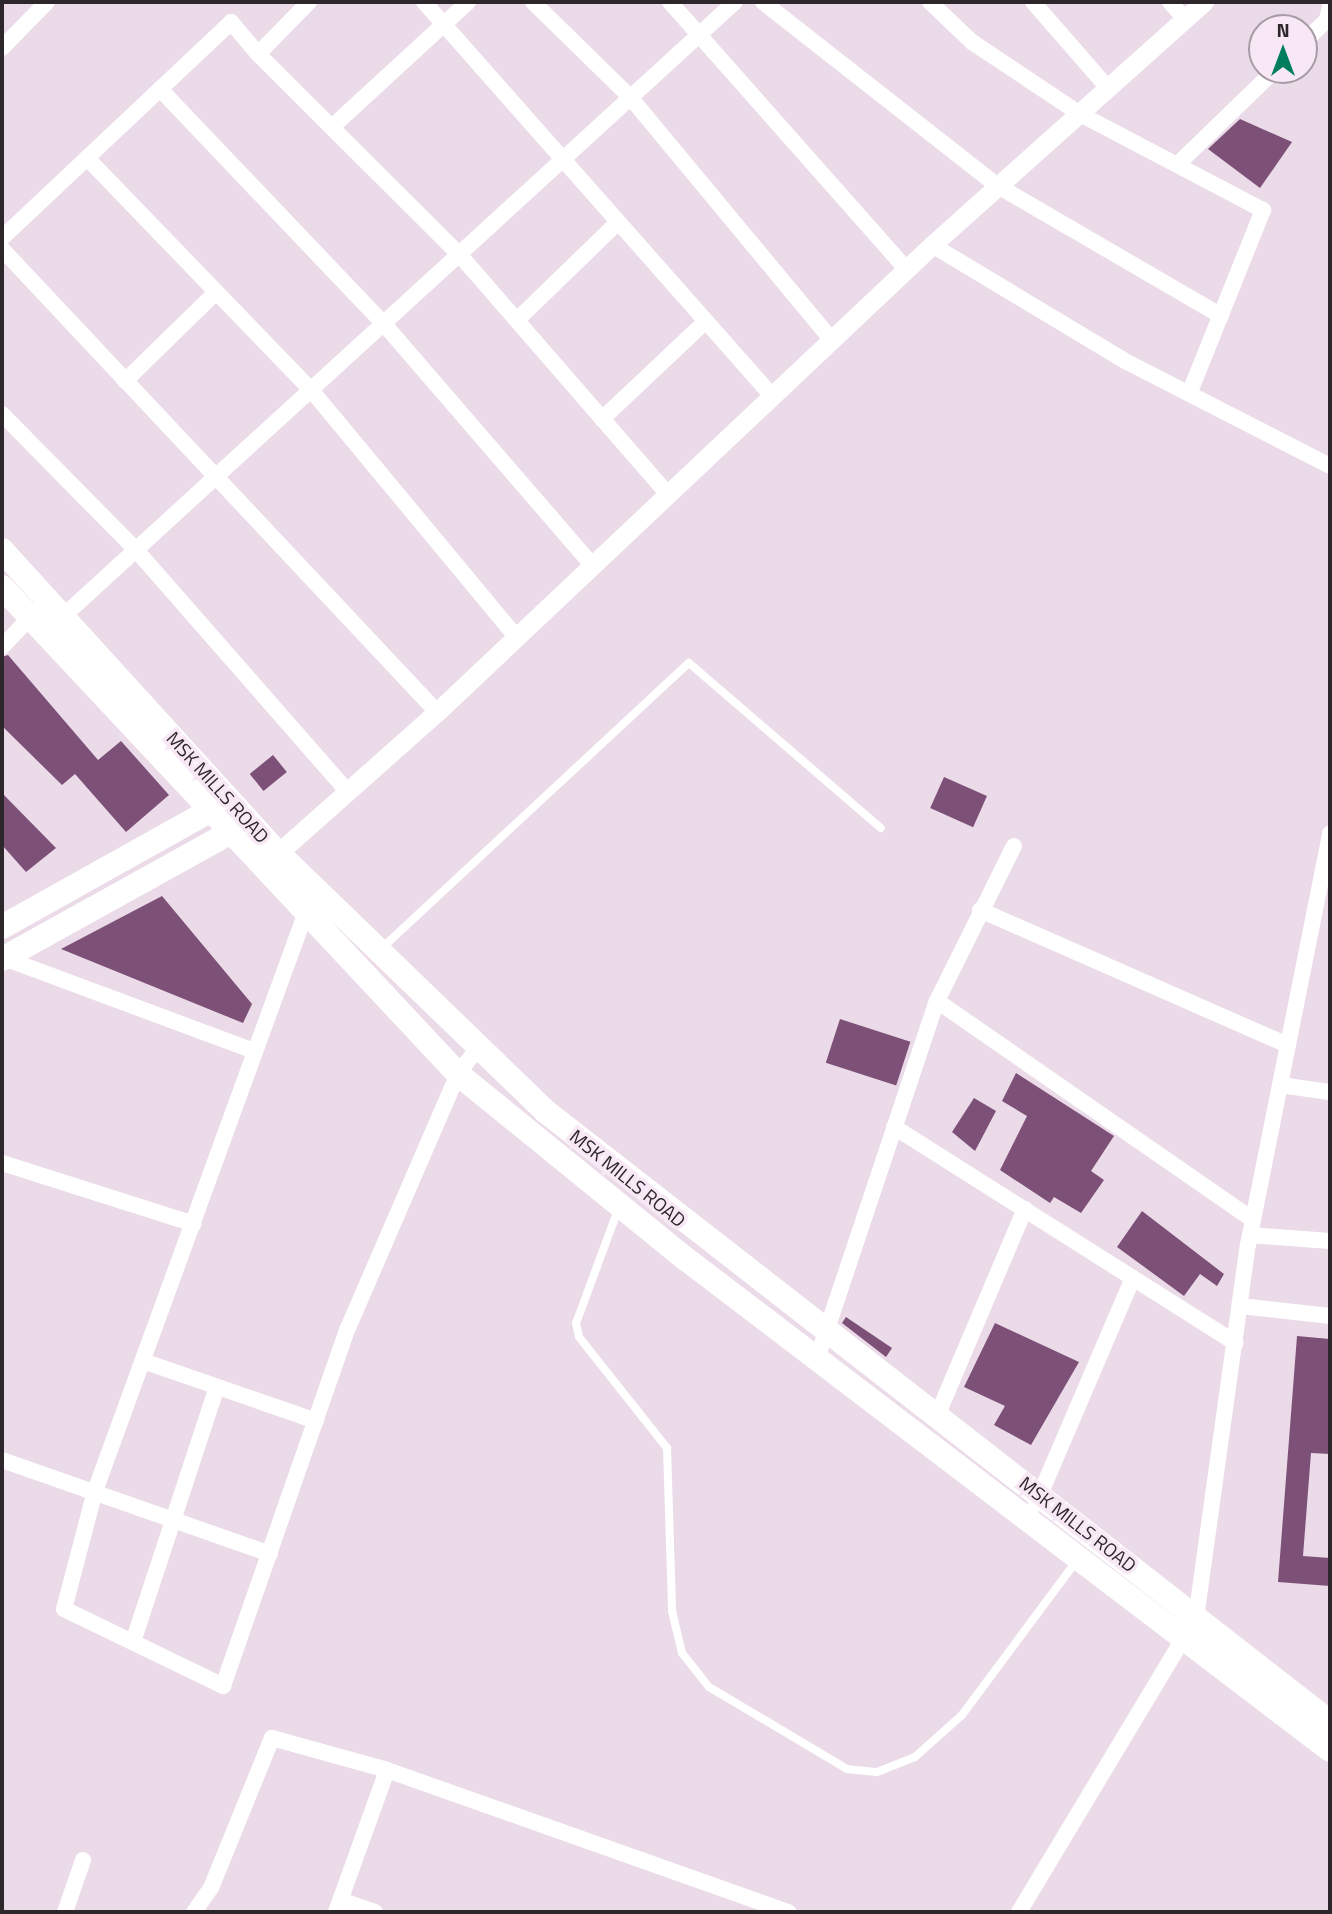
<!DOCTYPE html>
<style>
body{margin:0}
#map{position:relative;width:1332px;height:1914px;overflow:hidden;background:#ebdbe8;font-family:"Titillium Web",sans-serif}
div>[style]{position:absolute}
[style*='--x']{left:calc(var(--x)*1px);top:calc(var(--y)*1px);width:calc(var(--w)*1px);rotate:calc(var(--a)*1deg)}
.building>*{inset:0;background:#7d5078;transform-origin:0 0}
.service>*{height:8px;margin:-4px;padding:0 4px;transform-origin:4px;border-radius:4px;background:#fff}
.minor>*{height:16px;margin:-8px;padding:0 8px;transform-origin:8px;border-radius:8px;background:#fff}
.tertiary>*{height:19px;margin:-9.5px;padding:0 9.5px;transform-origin:9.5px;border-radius:9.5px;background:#fff}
.primary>*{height:24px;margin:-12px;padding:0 12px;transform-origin:12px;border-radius:12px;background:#fff}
span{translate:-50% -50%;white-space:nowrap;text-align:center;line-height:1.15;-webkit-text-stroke:7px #f8e8f6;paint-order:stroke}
.street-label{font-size:19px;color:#2d272c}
.frame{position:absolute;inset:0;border:4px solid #2d272c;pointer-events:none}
.north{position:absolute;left:1248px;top:14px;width:70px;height:70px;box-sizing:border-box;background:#f8e8f6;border:2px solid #a79ba5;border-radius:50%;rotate:0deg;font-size:19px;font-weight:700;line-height:28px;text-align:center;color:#2d272c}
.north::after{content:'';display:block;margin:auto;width:24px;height:32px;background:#007d5c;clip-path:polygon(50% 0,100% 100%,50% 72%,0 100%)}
</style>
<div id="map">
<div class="building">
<div style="clip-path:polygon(1240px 119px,1292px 142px,1260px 188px,1208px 149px)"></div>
<div style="clip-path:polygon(8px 655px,98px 760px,121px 741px,169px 795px,126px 832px,75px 774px,62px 785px,2px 726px,2px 657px)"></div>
<div style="left:273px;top:755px;width:22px;height:30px;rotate:51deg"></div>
<div style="left:944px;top:777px;width:47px;height:34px;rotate:24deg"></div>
<div style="clip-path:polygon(2px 793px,56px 848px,26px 872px,2px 845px)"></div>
<div style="clip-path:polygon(162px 896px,252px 1004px,243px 1023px,61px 949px)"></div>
<div style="left:840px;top:1019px;width:74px;height:46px;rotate:18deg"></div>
<div style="clip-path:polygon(1016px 1073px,1114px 1136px,1091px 1171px,1104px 1180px,1081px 1213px,1054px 1197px,1050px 1203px,1000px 1170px,1027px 1116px,1002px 1101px)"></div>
<div style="clip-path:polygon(974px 1098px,996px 1111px,975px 1151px,952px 1132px)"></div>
<div style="clip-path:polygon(1142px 1211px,1224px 1274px,1217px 1286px,1200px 1274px,1184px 1296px,1117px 1247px)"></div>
<div style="clip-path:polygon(846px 1317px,892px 1348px,886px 1357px,842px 1323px)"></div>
<div style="clip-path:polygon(995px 1323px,1079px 1362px,1031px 1445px,994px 1425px,1005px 1406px,964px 1387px)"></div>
<div style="clip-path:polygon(1297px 1336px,1330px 1339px,1330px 1454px,1311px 1453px,1303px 1556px,1330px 1558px,1330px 1586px,1278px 1582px)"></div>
</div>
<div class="service">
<div style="--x:382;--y:948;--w:419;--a:-42.9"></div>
<div style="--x:689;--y:663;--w:253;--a:40.7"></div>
<div style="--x:619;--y:1207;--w:124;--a:110.3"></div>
<div style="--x:576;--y:1323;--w:14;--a:78"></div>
<div style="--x:579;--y:1337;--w:142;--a:51.6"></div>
<div style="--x:667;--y:1448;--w:163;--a:88.2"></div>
<div style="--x:672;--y:1611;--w:43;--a:76.6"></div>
<div style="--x:682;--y:1653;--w:43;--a:51.5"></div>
<div style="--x:709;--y:1687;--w:161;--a:30.7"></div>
<div style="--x:847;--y:1769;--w:30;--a:6"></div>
<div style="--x:877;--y:1772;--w:41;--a:-21.5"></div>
<div style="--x:915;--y:1757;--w:63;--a:-41.8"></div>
<div style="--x:962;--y:1715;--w:194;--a:-53.4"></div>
</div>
<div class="minor">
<div style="--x:309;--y:2;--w:73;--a:134.4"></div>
<div style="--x:258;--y:54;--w:284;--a:44.9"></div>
<div style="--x:459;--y:254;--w:320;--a:49"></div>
<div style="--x:424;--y:2;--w:527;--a:48.54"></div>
<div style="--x:533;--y:2;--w:136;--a:44.4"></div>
<div style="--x:630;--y:97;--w:316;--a:50.3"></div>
<div style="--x:670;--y:2;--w:356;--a:48.5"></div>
<div style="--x:763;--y:2;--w:298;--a:38.1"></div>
<div style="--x:998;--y:186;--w:258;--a:30.2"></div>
<div style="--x:930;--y:2;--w:58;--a:43.6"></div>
<div style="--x:972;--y:42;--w:130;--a:33.7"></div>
<div style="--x:1080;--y:114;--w:207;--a:27.7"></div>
<div style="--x:1263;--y:210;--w:198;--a:111.9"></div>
<div style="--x:1033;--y:2;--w:114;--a:48.9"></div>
<div style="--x:1170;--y:2;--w:23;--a:49"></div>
<div style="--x:1304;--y:42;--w:32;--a:-44"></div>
<div style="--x:1327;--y:20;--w:14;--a:-78"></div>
<div style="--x:2;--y:48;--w:64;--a:-45.6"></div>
<div style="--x:160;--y:89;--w:325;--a:46.4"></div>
<div style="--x:384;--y:324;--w:320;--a:49.2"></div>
<div style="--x:332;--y:127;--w:185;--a:-42.6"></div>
<div style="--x:87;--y:158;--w:324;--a:46"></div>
<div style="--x:312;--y:391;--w:321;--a:50.3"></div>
<div style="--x:1179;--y:163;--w:134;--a:-44.1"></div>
<div style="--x:2;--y:238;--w:315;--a:-43.3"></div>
<div style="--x:231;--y:22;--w:42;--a:49.8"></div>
<div style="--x:932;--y:245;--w:227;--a:31"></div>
<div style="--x:1127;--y:362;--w:228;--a:27.1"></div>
<div style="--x:2;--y:249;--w:635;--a:46.79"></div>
<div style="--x:517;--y:320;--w:138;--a:-44.1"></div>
<div style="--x:125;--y:381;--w:124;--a:-44.3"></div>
<div style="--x:2;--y:414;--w:192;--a:45.4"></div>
<div style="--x:137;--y:551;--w:319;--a:48.8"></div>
<div style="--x:602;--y:419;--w:141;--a:-43.3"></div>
<div style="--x:58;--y:621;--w:917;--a:-42.44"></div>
<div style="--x:2;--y:647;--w:50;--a:-46.6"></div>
<div style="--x:980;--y:910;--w:336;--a:23.7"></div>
<div style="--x:306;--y:912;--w:616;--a:110.02"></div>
<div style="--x:95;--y:1491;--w:122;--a:104.7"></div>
<div style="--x:64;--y:1609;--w:177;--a:25.8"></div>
<div style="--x:223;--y:1686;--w:379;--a:-70.8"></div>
<div style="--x:348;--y:1328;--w:277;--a:-66.6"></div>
<div style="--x:458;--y:1074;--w:35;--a:-53"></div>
<div style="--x:4;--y:958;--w:267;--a:20.4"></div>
<div style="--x:937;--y:1001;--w:384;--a:34.7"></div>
<div style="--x:1280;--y:1085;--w:50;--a:8"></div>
<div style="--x:894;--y:1127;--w:404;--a:32.3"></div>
<div style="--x:2;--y:1163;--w:201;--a:17.6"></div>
<div style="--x:1250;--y:1235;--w:80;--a:4.3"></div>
<div style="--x:1240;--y:1306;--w:91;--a:6.3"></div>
<div style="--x:817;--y:1359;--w:378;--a:-71.5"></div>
<div style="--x:937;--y:1001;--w:173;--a:-63.6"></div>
<div style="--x:143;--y:1361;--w:183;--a:19.1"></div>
<div style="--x:937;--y:1416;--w:225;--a:-67"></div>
<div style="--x:2;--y:1460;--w:284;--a:19.3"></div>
<div style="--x:1036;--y:1504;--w:246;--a:-66.8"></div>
<div style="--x:133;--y:1642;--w:268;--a:-71.8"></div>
<div style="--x:340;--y:1900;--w:37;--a:19"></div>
<div style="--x:65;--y:1912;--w:55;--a:-70.9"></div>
<div style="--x:194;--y:1912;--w:29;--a:-55"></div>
<div style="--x:211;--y:1888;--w:162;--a:-67.9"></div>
<div style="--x:272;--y:1738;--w:119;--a:15.5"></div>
<div style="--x:387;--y:1770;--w:426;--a:19.5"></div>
<div style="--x:336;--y:1912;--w:151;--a:-70.2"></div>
<div style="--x:1019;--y:1912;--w:343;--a:-59"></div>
<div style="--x:1196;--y:1618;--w:377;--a:-82.1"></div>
<div style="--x:1248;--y:1245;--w:420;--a:-78.7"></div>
</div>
<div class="tertiary">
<div style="--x:268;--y:862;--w:226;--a:-41.6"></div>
<div style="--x:437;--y:712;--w:681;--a:-43.33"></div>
<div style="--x:932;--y:245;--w:365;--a:-41.8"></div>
</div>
<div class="primary">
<div style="--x:2;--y:550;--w:408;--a:47.7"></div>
<div style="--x:277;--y:852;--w:373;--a:44"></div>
<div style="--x:545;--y:1111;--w:995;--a:37.9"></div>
<div style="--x:2;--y:587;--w:667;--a:46.88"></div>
<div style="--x:458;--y:1074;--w:294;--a:39.1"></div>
<div style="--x:686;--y:1259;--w:810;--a:37.32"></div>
<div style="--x:2;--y:927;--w:254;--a:-29.2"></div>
<div style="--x:2;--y:959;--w:279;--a:-29"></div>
</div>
<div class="street-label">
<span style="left:218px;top:787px;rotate:48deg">MSK MILLS ROAD</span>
<span style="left:628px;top:1178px;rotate:39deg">MSK MILLS ROAD</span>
<span style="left:1078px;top:1524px;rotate:38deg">MSK MILLS ROAD</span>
</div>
<div class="frame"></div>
<div class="north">N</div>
</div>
